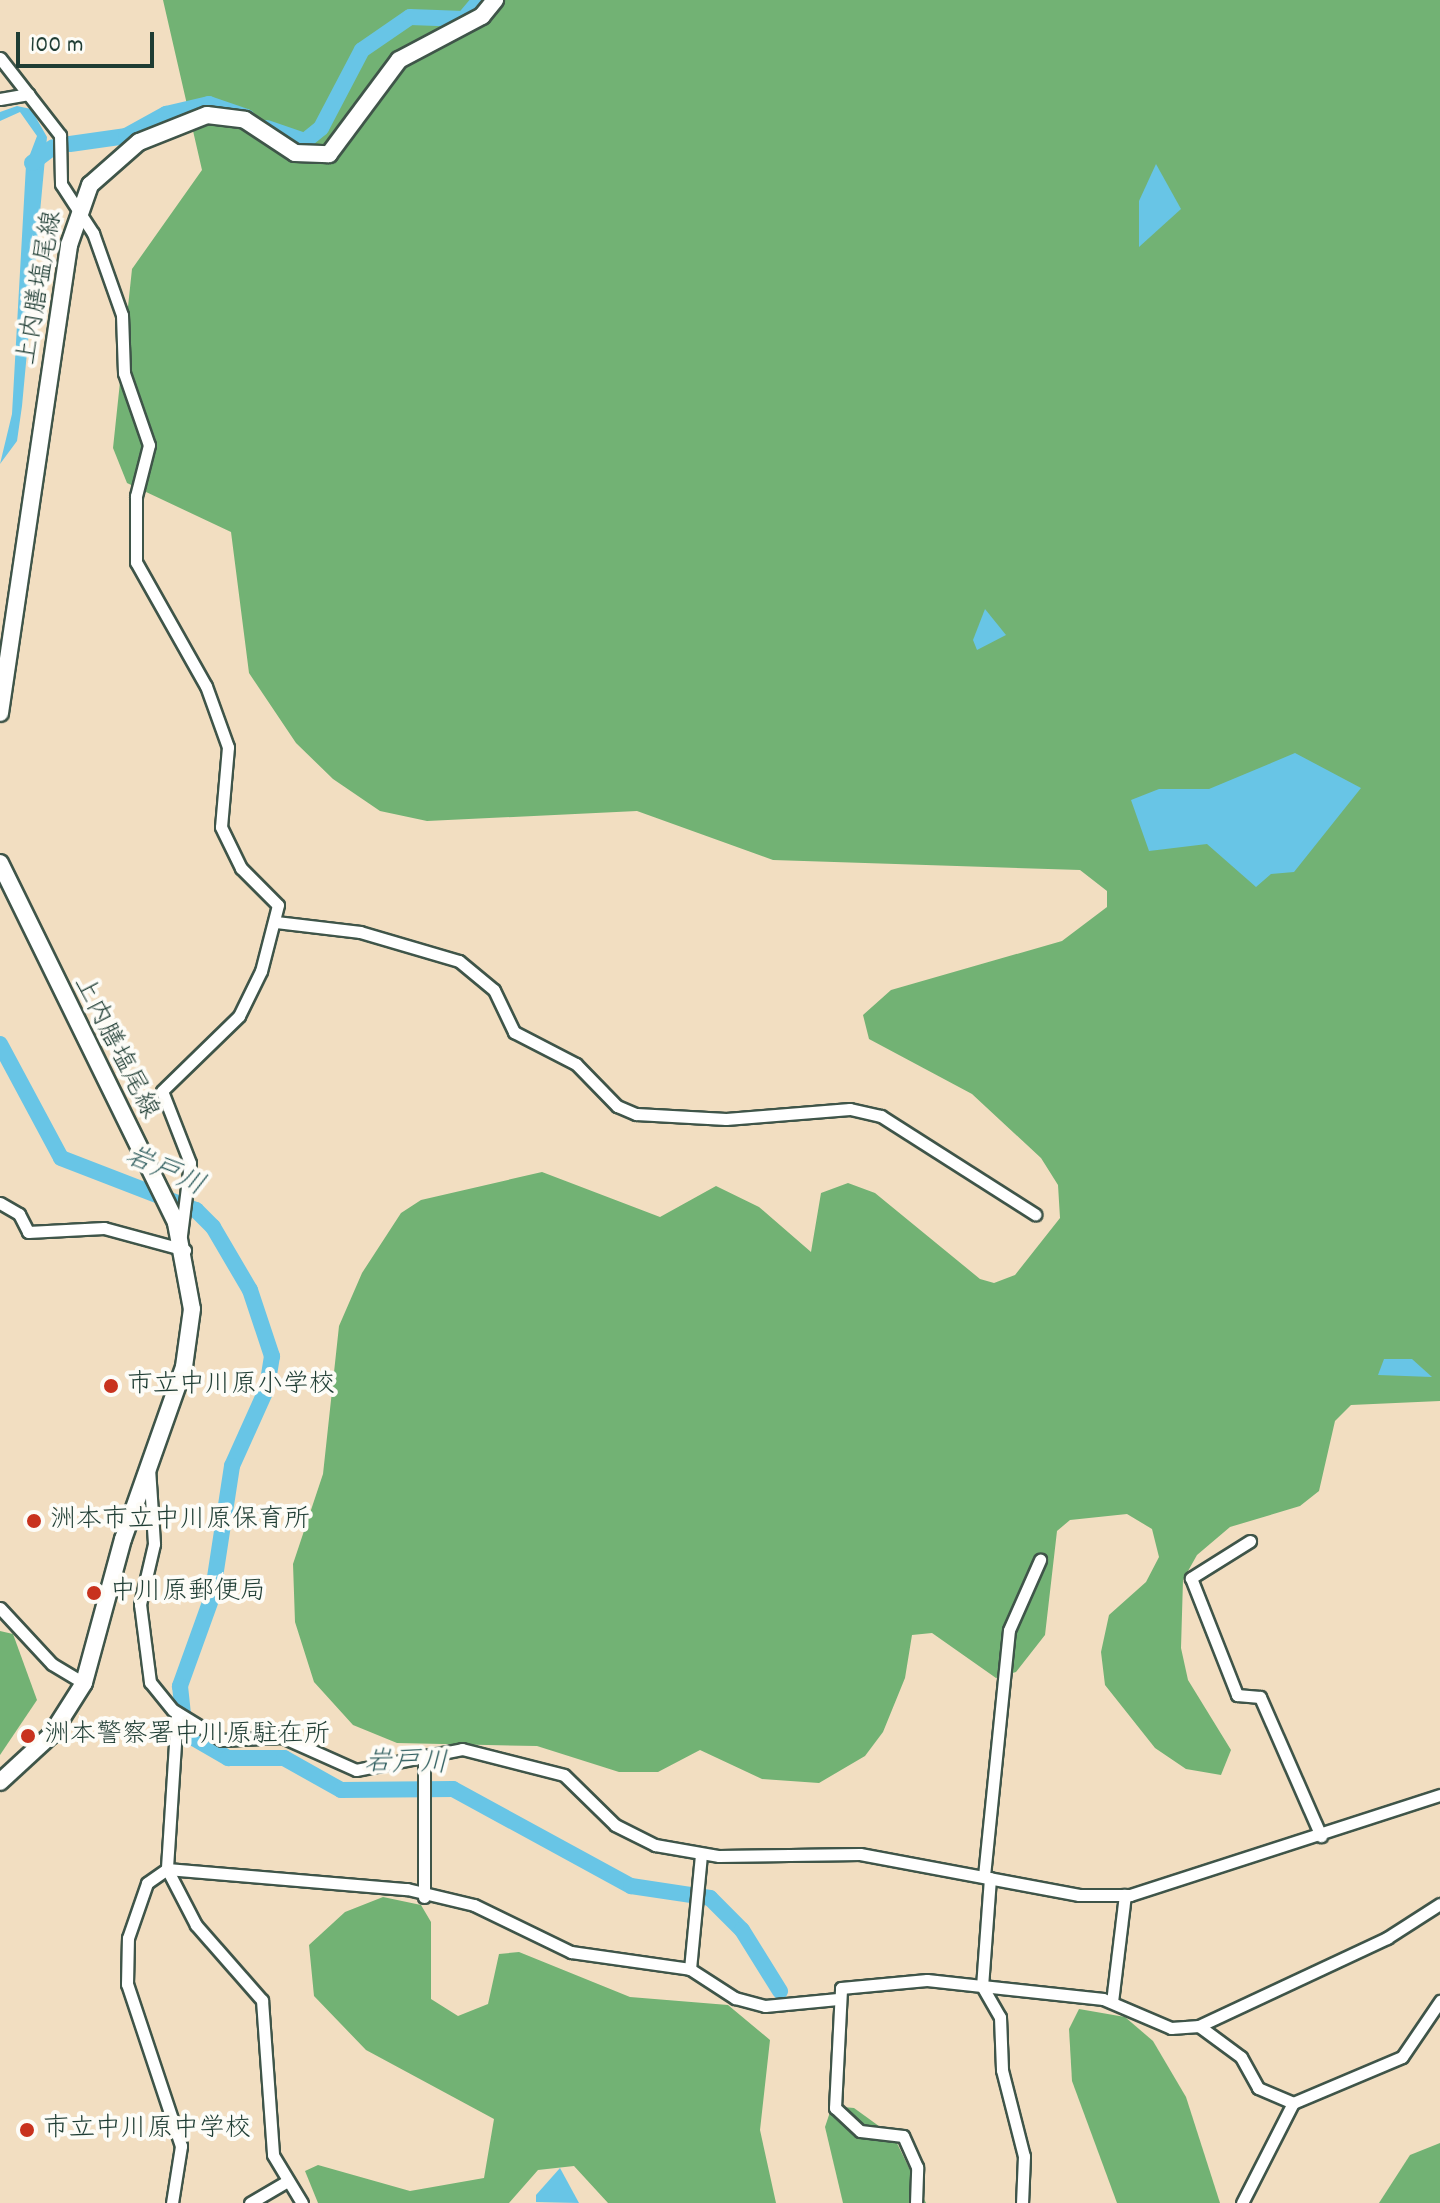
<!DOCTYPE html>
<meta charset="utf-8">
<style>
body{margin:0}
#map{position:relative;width:1440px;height:2203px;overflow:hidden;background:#f2dec1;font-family:Dekko,"Klee One",sans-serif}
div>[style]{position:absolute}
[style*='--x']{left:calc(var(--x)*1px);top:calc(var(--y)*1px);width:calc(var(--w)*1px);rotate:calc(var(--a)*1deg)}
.forest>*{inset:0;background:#72b274}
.water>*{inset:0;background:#68c5e6}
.river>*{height:16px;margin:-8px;padding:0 8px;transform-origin:8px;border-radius:8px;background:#68c5e6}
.roads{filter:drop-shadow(2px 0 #3f5549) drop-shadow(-2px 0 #3f5549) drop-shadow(0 2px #3f5549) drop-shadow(0 -2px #3f5549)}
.minor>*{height:11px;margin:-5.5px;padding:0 5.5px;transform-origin:5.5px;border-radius:5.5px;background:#fff}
.secondary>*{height:16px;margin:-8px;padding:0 8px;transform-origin:8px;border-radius:8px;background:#fff}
.dots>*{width:22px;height:22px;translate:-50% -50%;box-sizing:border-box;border:4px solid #fdfcf7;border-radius:50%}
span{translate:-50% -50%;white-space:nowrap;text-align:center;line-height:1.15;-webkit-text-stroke:8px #fdfcf7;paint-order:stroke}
.street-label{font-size:26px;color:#1f3d34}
.poi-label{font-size:26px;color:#1f3d34}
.left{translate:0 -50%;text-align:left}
.water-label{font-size:28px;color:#315f60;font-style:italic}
.scale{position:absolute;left:16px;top:32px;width:138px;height:36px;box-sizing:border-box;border:4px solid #1f3d34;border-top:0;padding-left:10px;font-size:24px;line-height:28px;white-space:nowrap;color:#1f3d34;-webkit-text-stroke:6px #fdfcf7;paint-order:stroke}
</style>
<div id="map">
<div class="forest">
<div style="clip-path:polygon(163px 0,1440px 0,1440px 1401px,1351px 1405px,1335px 1421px,1319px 1491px,1300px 1506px,1230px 1527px,1197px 1555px,1183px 1580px,1181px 1648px,1188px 1680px,1231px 1750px,1221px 1775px,1186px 1769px,1155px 1748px,1105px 1685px,1101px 1652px,1109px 1615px,1146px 1582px,1159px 1557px,1152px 1529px,1127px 1514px,1070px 1520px,1057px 1531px,1045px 1635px,1016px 1672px,996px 1678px,932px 1633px,912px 1635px,905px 1678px,883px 1732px,865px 1756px,819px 1783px,762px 1779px,700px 1750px,658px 1772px,619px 1772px,537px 1746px,397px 1743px,353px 1725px,314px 1682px,295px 1622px,293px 1564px,323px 1474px,339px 1326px,362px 1273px,401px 1213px,421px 1200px,542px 1172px,660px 1217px,716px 1186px,759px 1207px,811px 1252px,821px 1193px,848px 1183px,875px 1193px,980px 1279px,994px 1283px,1015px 1275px,1060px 1218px,1058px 1185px,1041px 1158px,972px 1094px,869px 1039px,863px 1015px,891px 990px,1062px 941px,1107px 907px,1107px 891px,1080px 870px,773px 860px,637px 811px,427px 821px,380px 811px,333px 779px,296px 743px,249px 673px,231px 532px,127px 483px,113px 448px,132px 269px,202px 170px)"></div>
<div style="clip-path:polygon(0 1631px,13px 1634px,37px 1700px,0 1755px)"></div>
<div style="clip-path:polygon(383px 1897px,421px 1905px,431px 1922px,431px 1999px,458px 2016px,488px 2004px,499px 1954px,519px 1952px,630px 1997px,728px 2005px,770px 2040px,760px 2130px,776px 2203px,608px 2203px,574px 2166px,538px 2170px,509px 2203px,318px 2203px,305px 2171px,318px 2165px,410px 2191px,484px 2178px,494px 2119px,366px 2050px,314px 1996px,309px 1945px,345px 1912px)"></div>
<div style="clip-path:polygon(1079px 2009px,1125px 2017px,1153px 2041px,1186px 2097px,1220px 2203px,1117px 2203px,1072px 2081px,1069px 2029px)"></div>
<div style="clip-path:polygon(832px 2106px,854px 2108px,894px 2137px,926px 2203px,843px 2203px,825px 2127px)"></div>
<div style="clip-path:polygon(1440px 2143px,1440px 2203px,1379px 2203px,1410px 2155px)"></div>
</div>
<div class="water">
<div style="clip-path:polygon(17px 106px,31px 109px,47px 137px,22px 406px,17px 441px,0 464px,12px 414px,26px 165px,37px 136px,20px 112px,0 121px,0 112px)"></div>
<div style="clip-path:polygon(1156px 164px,1181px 209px,1139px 247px,1139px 201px)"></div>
<div style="clip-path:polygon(985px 609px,1006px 635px,977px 650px,973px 640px)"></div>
<div style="clip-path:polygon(1295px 753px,1361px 788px,1294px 872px,1271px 874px,1256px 887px,1207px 844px,1149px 851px,1131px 800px,1159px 789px,1209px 789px)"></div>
<div style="clip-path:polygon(1384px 1359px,1412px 1359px,1432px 1377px,1378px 1375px)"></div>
<div style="clip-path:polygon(560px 2168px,579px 2203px,536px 2202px,536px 2195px)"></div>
</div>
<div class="river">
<div style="--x:267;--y:128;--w:40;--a:18.9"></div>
<div style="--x:305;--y:141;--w:21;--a:-39"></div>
<div style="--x:321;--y:128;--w:88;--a:-62.3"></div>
<div style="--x:362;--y:50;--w:58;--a:-34.5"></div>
<div style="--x:410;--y:17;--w:54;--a:2.1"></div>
<div style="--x:464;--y:19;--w:25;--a:-50"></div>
<div style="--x:70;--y:144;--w:57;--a:-8.1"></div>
<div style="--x:126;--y:136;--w:46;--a:-28.8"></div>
<div style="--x:166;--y:114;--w:44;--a:-13.1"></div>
<div style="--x:209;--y:104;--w:40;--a:18.9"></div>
<div style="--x:32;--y:163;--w:26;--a:-37"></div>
<div style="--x:0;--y:1044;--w:129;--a:61.8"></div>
<div style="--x:61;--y:1158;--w:145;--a:21.1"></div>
<div style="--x:196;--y:1210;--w:24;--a:45"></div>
<div style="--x:213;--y:1227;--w:73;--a:59.6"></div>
<div style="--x:250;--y:1290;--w:70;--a:71.6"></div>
<div style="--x:272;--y:1356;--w:32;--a:99"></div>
<div style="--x:267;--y:1388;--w:85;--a:114.2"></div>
<div style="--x:232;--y:1466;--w:133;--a:98.7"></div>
<div style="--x:212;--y:1597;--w:95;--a:109.8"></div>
<div style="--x:180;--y:1686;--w:47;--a:83.9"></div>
<div style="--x:185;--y:1733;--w:50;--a:30.2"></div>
<div style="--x:228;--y:1758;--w:56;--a:0"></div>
<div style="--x:284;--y:1758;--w:65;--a:29.3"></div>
<div style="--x:341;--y:1790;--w:112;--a:-0.5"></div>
<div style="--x:453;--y:1789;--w:203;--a:28.6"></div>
<div style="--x:631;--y:1886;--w:80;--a:8.6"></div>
<div style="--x:710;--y:1898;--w:45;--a:45"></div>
<div style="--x:742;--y:1930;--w:72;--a:58.1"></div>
</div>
<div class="roads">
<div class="minor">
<div style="--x:0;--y:58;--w:98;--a:52.1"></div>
<div style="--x:60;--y:135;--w:49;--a:88.8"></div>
<div style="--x:61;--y:184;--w:59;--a:56.9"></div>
<div style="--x:93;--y:233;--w:87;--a:70.5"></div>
<div style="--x:122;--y:315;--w:58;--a:88"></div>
<div style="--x:124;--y:373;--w:76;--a:70.9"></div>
<div style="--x:149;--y:445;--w:53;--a:104.3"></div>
<div style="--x:136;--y:496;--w:66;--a:90"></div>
<div style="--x:136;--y:562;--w:142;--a:60.6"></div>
<div style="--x:206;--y:686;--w:65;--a:70.2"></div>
<div style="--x:228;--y:747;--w:80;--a:95"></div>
<div style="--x:221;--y:827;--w:46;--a:64"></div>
<div style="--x:241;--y:868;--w:52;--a:45"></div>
<div style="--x:278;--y:905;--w:68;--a:104.4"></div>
<div style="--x:261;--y:971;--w:50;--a:116.1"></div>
<div style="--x:239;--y:1016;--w:107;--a:135.8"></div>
<div style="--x:162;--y:1091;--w:77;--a:68.7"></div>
<div style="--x:190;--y:1163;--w:73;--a:97.1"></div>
<div style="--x:0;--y:99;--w:29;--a:-10"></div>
<div style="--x:276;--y:922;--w:85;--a:6.8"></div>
<div style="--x:360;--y:932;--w:103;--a:16.3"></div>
<div style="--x:459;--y:961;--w:45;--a:39.6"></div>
<div style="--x:494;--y:990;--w:47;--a:64.5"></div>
<div style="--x:514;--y:1032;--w:70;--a:27.3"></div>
<div style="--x:576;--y:1064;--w:59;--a:45.7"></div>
<div style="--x:617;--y:1106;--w:21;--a:23"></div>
<div style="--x:636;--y:1114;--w:90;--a:3.2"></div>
<div style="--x:726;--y:1119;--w:124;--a:-4.6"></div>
<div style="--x:850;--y:1109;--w:32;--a:13"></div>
<div style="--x:881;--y:1116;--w:183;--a:32.5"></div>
<div style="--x:0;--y:1203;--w:22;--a:30"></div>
<div style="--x:19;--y:1214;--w:20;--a:63"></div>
<div style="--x:28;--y:1232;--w:76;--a:-3"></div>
<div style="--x:104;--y:1228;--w:84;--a:15.2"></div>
<div style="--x:149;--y:1468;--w:76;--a:86.2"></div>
<div style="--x:154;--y:1544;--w:62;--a:103.1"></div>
<div style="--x:140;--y:1604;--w:79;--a:82.7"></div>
<div style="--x:150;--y:1682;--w:36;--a:51"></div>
<div style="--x:173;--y:1710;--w:57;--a:31.5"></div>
<div style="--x:222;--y:1740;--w:60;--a:-2.9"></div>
<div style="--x:282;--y:1737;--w:81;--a:24"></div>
<div style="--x:356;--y:1770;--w:108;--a:-11.2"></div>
<div style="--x:462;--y:1749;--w:105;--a:14.3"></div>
<div style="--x:564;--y:1775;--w:71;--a:44.4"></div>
<div style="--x:615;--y:1825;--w:45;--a:26.6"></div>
<div style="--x:655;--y:1845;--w:65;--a:9.8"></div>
<div style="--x:719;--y:1856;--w:141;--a:-0.8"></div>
<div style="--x:860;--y:1854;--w:223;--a:10.6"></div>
<div style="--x:1079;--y:1895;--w:51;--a:0"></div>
<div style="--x:1130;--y:1895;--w:326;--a:-17.9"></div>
<div style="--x:1250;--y:1541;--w:70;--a:147.9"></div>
<div style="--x:1191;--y:1578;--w:126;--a:68.5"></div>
<div style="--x:1237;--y:1695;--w:23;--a:5"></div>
<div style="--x:1260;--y:1697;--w:152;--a:66.3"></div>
<div style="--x:0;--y:1608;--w:76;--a:47.1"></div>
<div style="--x:52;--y:1664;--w:37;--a:31"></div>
<div style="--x:177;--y:1713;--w:156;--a:93.7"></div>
<div style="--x:167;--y:1869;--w:63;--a:62.6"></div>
<div style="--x:196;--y:1925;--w:100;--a:48.7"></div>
<div style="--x:262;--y:2000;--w:155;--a:85.9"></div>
<div style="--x:273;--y:2155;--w:56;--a:58.9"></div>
<div style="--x:424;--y:1755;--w:142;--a:90"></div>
<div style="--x:984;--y:1876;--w:247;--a:-84.2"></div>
<div style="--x:1009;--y:1630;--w:77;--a:-66.1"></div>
<div style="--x:990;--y:1878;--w:108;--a:94.2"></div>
<div style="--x:982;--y:1986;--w:36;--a:60"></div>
<div style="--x:1000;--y:2017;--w:53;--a:87.8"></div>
<div style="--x:1002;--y:2070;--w:89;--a:75.7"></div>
<div style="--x:1024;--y:2156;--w:47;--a:92.4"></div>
<div style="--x:690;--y:1969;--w:115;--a:-84.5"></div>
<div style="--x:1112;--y:2002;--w:108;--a:-83.1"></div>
<div style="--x:1199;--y:2026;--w:52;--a:36.4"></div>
<div style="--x:1241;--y:2057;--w:35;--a:61"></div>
<div style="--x:1258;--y:2088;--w:38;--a:23"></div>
<div style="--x:172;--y:2203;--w:58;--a:-81"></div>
<div style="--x:181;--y:2146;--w:171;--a:-108.4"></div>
<div style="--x:127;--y:1984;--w:46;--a:-88.8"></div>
<div style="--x:128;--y:1938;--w:58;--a:-70.9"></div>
<div style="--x:147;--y:1883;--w:24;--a:-35"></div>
<div style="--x:167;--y:1869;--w:241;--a:4.8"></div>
<div style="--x:407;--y:1889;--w:69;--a:13.4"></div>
<div style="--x:474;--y:1905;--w:108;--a:25.9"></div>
<div style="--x:571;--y:1952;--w:120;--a:8.1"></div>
<div style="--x:690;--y:1969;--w:54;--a:32.8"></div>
<div style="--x:735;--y:1998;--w:31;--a:15"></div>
<div style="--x:765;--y:2006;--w:73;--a:-5.5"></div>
<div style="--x:250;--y:2203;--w:42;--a:-30.3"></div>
<div style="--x:916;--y:2203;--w:36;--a:-88"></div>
<div style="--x:917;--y:2167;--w:34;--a:-114"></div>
<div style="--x:903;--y:2136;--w:43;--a:-173.4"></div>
<div style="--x:860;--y:2131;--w:34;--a:-137"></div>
<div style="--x:835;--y:2108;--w:120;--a:-87.1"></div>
<div style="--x:841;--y:1988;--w:86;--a:-5.3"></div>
<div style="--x:927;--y:1980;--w:55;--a:6.2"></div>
<div style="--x:982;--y:1986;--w:122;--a:6.1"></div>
<div style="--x:1103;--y:1999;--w:74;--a:23.1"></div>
<div style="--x:1171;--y:2028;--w:28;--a:-4"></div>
<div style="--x:1199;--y:2026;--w:208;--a:-25.1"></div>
<div style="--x:1387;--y:1938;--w:63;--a:-32.7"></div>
<div style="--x:1242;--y:2203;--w:112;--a:-63"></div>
<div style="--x:1293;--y:2103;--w:118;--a:-22.9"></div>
<div style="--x:1402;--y:2057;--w:68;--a:-55.8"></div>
</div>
<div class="secondary">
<div style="--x:0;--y:713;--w:473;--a:-81.6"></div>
<div style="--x:69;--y:245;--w:64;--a:-70.7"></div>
<div style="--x:90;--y:185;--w:65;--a:-41.3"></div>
<div style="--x:139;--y:142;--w:73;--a:-21.7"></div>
<div style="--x:207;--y:115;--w:38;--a:7"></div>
<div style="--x:245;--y:120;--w:60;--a:33.4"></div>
<div style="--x:295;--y:153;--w:34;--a:2"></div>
<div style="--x:329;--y:154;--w:117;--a:-53.3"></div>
<div style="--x:399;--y:60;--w:94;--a:-27.9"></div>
<div style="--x:482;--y:16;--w:21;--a:-51"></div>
<div style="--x:0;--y:863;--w:401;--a:63.9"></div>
<div style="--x:176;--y:1223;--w:87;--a:79.5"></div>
<div style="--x:192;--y:1309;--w:59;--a:97.9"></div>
<div style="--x:184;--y:1367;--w:182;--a:109.5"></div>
<div style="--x:123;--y:1539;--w:149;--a:105.2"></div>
<div style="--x:84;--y:1683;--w:62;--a:122.4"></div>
<div style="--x:51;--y:1735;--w:69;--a:137.3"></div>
</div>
</div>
<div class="dots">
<div style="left:111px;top:1386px;background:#c8321e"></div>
<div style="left:34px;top:1521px;background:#c8321e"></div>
<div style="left:94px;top:1593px;background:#c8321e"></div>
<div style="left:28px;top:1736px;background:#c8321e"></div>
<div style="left:27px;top:2130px;background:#c8321e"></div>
</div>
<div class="street-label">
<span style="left:41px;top:288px;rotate:-80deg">上内膳塩尾線</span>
<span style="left:115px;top:1048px;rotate:63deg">上内膳塩尾線</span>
</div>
<div class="poi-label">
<span class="left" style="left:127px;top:1386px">市立中川原小学校</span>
<span class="left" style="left:50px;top:1521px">洲本市立中川原保育所</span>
<span class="left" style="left:110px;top:1593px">中川原郵便局</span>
<span class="left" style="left:44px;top:1736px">洲本警察署中川原駐在所</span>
<span class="left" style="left:43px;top:2130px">市立中川原中学校</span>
</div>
<div class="water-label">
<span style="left:164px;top:1173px;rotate:24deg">岩戸川</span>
<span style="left:406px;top:1765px;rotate:1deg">岩戸川</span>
</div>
<div class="scale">100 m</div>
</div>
